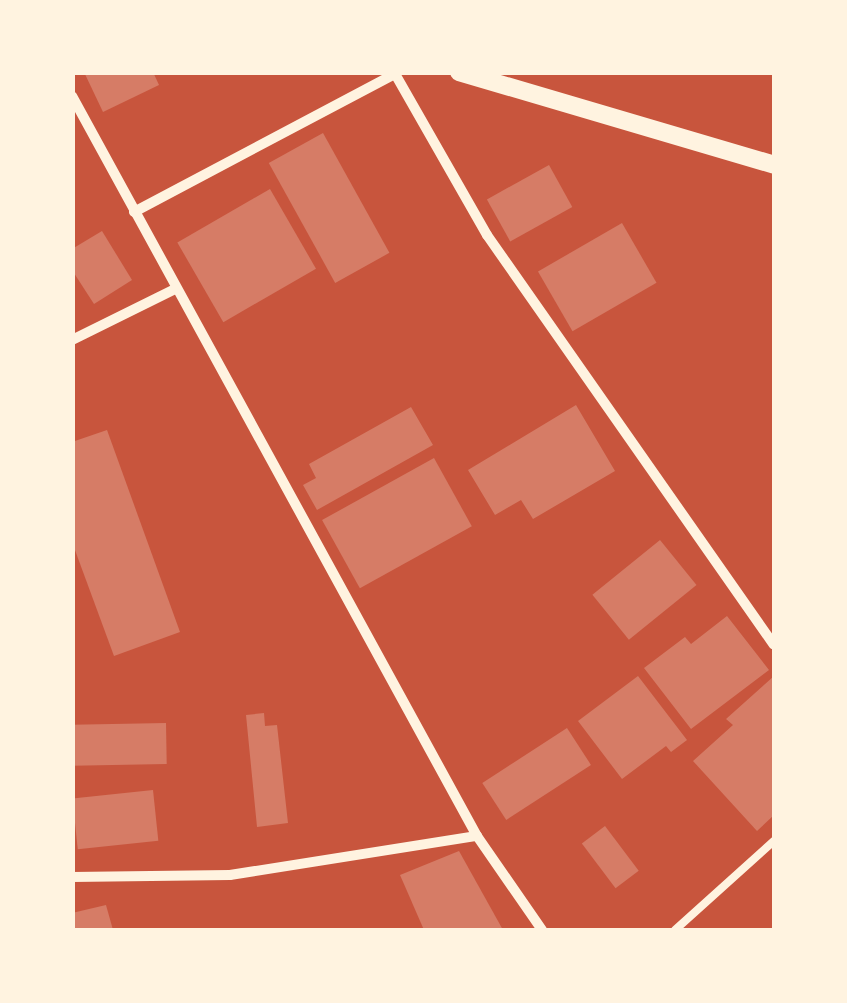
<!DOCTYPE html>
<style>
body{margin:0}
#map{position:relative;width:847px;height:1003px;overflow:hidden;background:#c8553d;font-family:"Varela Round",sans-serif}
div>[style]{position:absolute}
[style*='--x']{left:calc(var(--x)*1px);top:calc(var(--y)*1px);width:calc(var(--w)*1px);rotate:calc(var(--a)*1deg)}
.building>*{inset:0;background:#d67c66;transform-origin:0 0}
.service>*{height:8px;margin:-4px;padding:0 4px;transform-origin:4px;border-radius:4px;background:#fff3e0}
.minor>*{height:10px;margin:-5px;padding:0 5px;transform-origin:5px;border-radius:5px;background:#fff3e0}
.tertiary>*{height:18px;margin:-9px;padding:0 9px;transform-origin:9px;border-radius:9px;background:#fff3e0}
span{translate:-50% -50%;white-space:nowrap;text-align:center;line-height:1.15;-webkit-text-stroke:10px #fff3e0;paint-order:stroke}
.frame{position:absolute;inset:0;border:75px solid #fff3e0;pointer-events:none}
</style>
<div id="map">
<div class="building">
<div style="clip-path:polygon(84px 72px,153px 72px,159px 85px,103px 112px)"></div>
<div style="left:323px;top:133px;width:137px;height:62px;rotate:61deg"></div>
<div style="left:549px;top:165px;width:48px;height:71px;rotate:61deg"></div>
<div style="left:270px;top:189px;width:92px;height:107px;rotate:60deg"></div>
<div style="left:622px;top:223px;width:69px;height:97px;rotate:60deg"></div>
<div style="clip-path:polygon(102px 231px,132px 280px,94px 304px,72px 270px,72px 249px)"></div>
<div style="clip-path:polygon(576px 405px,615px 471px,533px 519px,521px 500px,495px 515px,468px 470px)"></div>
<div style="clip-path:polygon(411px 407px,433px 445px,317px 510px,303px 485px,316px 478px,309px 464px)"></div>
<div style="clip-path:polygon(107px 430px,180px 632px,114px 656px,72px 542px,72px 442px)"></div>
<div style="left:434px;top:458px;width:78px;height:128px;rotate:61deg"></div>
<div style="left:660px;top:540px;width:58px;height:87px;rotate:51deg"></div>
<div style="clip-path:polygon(727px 616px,769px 670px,691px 729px,644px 668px,685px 637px,691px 644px)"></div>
<div style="clip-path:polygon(638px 676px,687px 740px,671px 752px,666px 746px,622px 779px,578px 721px)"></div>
<div style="clip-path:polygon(774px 676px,774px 815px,757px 831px,693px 761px,733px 725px,726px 719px)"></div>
<div style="clip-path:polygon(264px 713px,265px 726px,277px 725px,288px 823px,257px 827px,246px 715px)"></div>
<div style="left:166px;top:723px;width:41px;height:94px;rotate:89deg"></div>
<div style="left:567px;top:728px;width:44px;height:101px;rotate:57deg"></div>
<div style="left:153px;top:790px;width:51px;height:81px;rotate:84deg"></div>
<div style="left:605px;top:826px;width:56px;height:29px;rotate:53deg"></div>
<div style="clip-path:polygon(459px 851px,503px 930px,424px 930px,400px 875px)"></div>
<div style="clip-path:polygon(106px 905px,113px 930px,72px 930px,72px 913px)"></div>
</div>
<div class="service">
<div style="--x:675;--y:930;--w:133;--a:-42"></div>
</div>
<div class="minor">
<div style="--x:394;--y:72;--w:188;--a:60.3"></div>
<div style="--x:487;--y:235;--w:500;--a:55.01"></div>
<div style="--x:72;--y:96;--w:844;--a:61.31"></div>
<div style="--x:477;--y:836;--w:114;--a:55.3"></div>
<div style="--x:134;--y:212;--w:295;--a:-27.9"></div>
<div style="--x:72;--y:340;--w:115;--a:-26.3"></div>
<div style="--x:72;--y:877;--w:158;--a:-0.7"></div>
<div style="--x:230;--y:875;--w:250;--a:-9"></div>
</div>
<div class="tertiary">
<div style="--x:459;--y:72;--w:328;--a:16.4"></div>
</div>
<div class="frame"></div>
</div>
